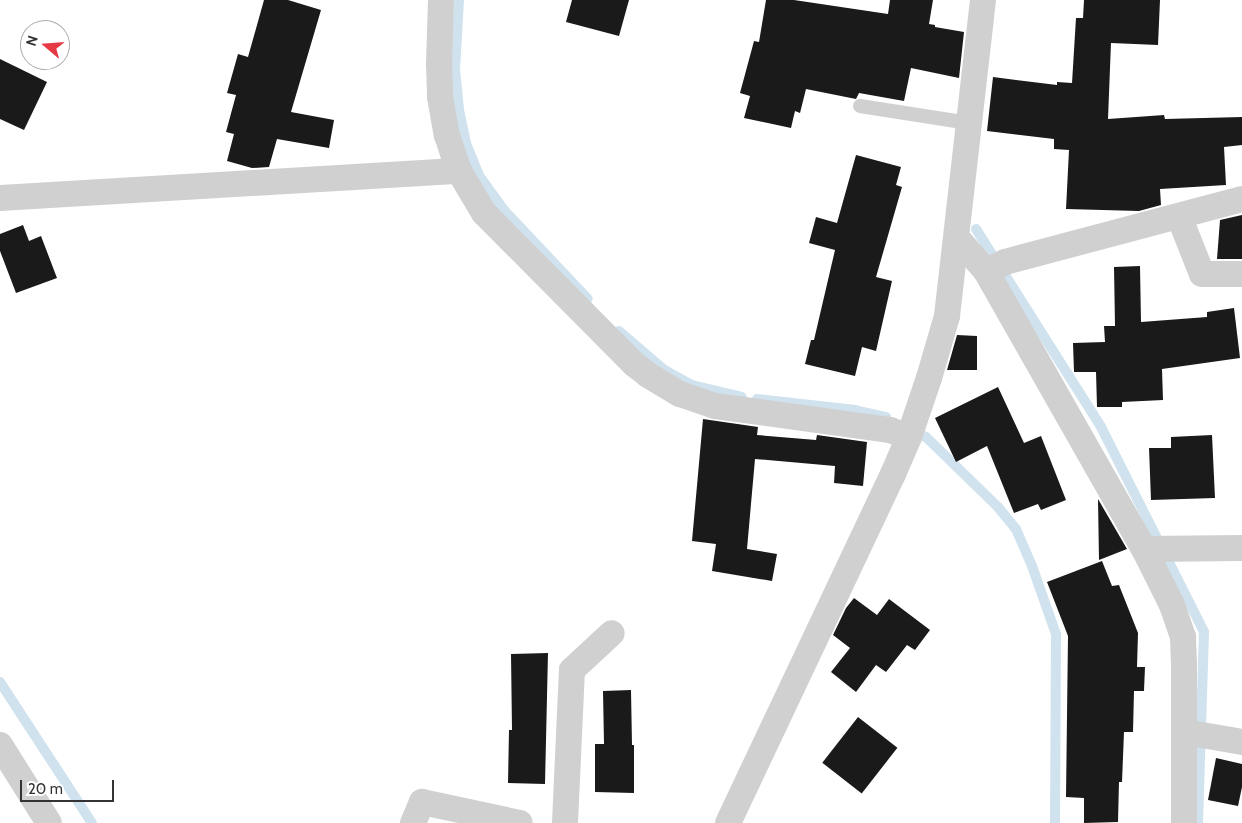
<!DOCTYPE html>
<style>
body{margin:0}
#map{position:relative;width:1242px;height:823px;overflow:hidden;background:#fff;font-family:Cabin,sans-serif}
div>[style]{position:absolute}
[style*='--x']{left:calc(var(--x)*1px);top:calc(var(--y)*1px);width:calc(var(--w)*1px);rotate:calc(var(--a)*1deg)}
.stream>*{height:10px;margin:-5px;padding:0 5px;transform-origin:5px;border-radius:5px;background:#cfe2ee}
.building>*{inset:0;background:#1a1a1a;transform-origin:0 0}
.service>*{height:14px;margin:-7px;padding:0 7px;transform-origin:7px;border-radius:7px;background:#d0d0d0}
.minor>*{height:26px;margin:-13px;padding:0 13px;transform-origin:13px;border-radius:13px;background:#d0d0d0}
span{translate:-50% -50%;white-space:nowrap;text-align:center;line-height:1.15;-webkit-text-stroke:5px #fff;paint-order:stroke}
.north{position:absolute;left:20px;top:20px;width:50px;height:50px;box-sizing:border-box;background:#fff;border:1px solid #adadad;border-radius:50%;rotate:288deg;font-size:14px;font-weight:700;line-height:20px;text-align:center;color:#333}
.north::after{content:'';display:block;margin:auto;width:18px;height:22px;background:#e63946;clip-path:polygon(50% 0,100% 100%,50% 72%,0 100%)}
.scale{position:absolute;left:20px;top:780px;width:94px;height:22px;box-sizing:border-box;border:2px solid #333;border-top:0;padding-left:6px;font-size:15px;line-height:18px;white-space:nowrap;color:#333;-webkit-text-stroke:4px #fff;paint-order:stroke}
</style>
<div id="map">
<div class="stream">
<div style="--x:459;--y:0;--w:69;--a:93.3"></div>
<div style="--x:455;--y:69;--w:41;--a:84.4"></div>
<div style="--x:459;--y:110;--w:34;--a:78"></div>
<div style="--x:466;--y:143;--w:37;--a:68"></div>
<div style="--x:480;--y:177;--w:41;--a:54"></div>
<div style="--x:504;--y:210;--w:122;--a:46.7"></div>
<div style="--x:976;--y:229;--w:234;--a:57.7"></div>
<div style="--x:1101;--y:427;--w:229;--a:63.3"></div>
<div style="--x:1204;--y:632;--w:191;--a:91.8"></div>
<div style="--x:619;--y:331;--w:58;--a:40.8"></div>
<div style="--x:663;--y:369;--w:33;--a:29"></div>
<div style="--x:692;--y:385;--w:51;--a:13.5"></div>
<div style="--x:757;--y:399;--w:99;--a:6.4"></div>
<div style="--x:855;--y:410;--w:32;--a:13"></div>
<div style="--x:912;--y:430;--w:16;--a:27"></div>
<div style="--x:926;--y:437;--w:100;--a:44.2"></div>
<div style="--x:998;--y:507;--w:28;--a:51"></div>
<div style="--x:1016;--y:529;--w:40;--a:66.6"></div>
<div style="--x:1032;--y:566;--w:72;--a:70.6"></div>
<div style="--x:1056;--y:634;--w:189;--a:90.3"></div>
<div style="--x:0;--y:682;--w:168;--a:56.9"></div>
</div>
<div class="building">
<div style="clip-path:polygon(264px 0,288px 0,321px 10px,291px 112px,334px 120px,329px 148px,277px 139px,269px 167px,252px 168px,227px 161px,234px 134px,226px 132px,236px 95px,227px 93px,238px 54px,248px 57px)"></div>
<div style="clip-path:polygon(572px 0,629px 0,619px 36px,566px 22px)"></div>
<div style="clip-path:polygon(766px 0,794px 0,888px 14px,890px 0,933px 0,929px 24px,935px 25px,935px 27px,964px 32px,959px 78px,911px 68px,904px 101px,859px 93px,856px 99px,806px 89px,800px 113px,795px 111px,791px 128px,744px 118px,750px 96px,740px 93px,754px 41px,759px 42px)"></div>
<div style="clip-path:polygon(1084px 0,1160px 0,1158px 45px,1111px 43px,1108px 119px,1164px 115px,1165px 119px,1242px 117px,1242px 145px,1224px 147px,1226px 185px,1160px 189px,1161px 205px,1139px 211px,1066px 209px,1069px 150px,1054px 149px,1054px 139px,987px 131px,993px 77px,1057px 85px,1057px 82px,1072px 83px,1076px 18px,1083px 18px)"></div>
<div style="clip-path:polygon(0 59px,47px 82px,24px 130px,0 119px)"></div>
<div style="clip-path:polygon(856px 155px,901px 167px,896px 185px,902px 187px,876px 277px,892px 281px,876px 351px,862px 347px,855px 376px,805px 364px,811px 340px,814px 340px,835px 250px,809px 243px,816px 217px,837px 223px)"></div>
<div style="clip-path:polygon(1242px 215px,1242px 259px,1217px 259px,1220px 220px)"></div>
<div style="clip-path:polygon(23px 225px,29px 241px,41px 236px,57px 278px,16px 293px,0 251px,0 234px)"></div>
<div style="clip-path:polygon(1140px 266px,1141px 322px,1207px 317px,1207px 312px,1234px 308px,1240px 358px,1162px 369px,1163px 400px,1122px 402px,1122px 407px,1097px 407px,1096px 372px,1074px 372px,1073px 343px,1105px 342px,1104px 326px,1115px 326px,1114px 267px)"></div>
<div style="clip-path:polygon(957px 335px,977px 336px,977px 370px,947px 370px)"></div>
<div style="clip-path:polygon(998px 387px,1024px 443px,1041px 436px,1066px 500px,1041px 510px,1038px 504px,1014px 513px,987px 446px,956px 462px,935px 418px)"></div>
<div style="clip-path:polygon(703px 419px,758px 427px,757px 435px,816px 440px,817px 435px,867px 442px,863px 486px,834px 483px,835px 466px,755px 459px,747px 549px,777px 554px,772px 581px,712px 571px,716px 544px,692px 541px)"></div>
<div style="clip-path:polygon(1212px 435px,1215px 498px,1151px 500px,1149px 448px,1171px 448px,1171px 437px)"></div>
<div style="clip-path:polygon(1098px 499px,1127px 549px,1099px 560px)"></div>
<div style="clip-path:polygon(1102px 561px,1112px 586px,1119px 585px,1138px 633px,1137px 667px,1145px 667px,1144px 691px,1134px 691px,1133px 732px,1124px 732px,1122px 782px,1119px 782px,1118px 822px,1084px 823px,1084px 798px,1066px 797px,1068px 636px,1047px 582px)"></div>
<div style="clip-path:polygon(854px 598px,877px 615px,889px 599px,930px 630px,915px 650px,907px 645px,886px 672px,876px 665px,856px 692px,831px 672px,850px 648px,833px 635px,846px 608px)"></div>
<div style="clip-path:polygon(548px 653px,545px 784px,508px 783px,509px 730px,512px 730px,511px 654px)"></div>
<div style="clip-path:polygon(631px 690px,632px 745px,634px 745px,634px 793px,595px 792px,595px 744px,604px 744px,603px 691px)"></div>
<div style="left:858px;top:717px;width:50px;height:58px;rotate:38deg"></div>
<div style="clip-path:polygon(1216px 758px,1242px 764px,1242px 787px,1238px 806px,1208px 800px)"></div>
</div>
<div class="service">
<div style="--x:860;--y:106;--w:110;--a:8.9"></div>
</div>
<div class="minor">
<div style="--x:441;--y:0;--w:64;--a:91.8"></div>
<div style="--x:439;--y:64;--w:33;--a:88"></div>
<div style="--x:440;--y:97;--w:39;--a:80"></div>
<div style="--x:447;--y:135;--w:38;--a:72"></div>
<div style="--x:459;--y:171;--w:49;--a:59.2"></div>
<div style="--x:484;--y:213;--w:213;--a:45.2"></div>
<div style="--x:634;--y:364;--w:18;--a:38"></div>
<div style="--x:648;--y:375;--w:37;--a:31"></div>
<div style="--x:680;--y:394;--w:37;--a:19"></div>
<div style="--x:715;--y:406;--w:177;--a:7.8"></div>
<div style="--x:890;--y:430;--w:20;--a:20"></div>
<div style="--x:0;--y:198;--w:460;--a:-3.4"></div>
<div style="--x:1179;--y:216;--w:62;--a:68.4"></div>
<div style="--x:1202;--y:274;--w:40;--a:0"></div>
<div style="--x:958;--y:239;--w:43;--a:48.8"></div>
<div style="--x:986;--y:271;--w:320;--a:60.4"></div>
<div style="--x:1144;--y:549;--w:63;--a:63.4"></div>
<div style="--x:1172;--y:605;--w:34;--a:71"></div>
<div style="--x:1183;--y:637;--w:26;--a:88"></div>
<div style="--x:1184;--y:663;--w:160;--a:90"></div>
<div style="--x:986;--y:271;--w:21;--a:-25"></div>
<div style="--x:1005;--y:262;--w:245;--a:-14.9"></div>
<div style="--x:1144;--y:549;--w:98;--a:-0.6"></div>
<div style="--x:1185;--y:732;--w:58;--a:10"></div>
<div style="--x:0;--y:745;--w:92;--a:57.9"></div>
<div style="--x:413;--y:823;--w:23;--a:-67"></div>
<div style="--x:422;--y:802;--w:100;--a:12.1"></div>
<div style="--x:565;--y:823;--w:153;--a:-87.4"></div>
<div style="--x:572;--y:670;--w:54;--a:-42.8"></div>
<div style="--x:728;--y:823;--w:386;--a:-64.7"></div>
<div style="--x:893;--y:474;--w:40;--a:-66.6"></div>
<div style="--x:909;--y:437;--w:62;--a:-71.3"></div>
<div style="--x:929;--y:378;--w:65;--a:-73.8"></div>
<div style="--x:947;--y:316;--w:318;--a:-83.5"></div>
</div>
<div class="north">N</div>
<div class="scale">20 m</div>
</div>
